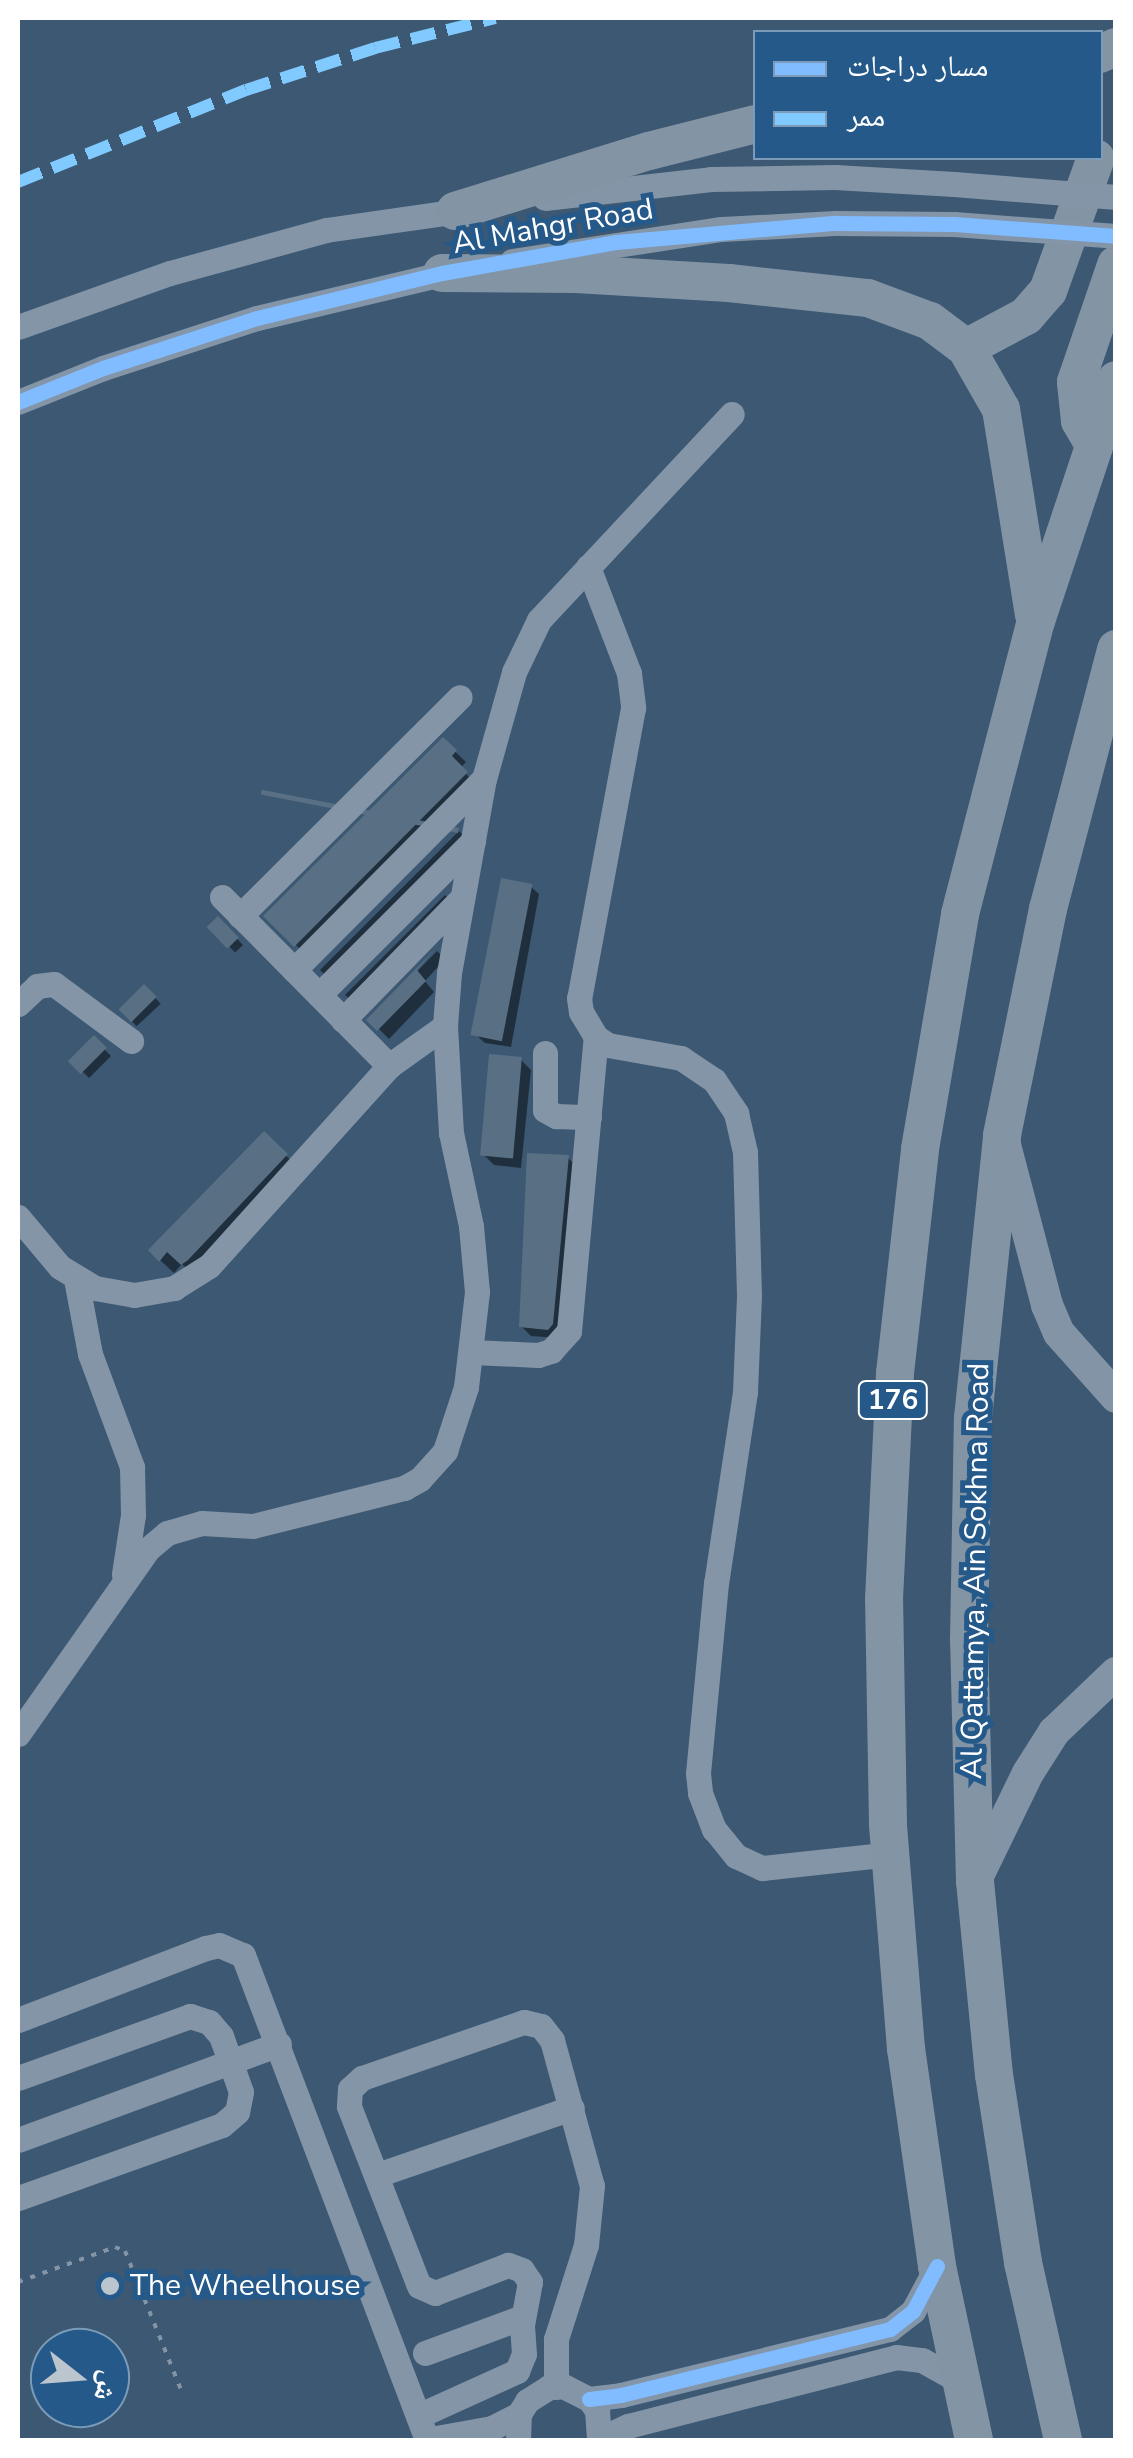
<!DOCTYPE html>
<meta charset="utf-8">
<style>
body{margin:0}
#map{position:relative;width:1133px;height:2458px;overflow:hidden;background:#3c5872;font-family:"Nunito Sans","Noto Naskh Arabic",sans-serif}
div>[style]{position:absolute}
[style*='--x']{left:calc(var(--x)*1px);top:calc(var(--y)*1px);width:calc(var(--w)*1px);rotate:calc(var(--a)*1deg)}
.shadow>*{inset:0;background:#0007;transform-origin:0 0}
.building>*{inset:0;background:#597084;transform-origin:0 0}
.path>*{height:4px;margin-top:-2px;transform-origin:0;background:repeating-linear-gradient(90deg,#8395a7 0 5px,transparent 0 13px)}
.minor>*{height:25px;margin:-12.5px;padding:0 12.5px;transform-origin:12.5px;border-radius:12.5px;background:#8395a7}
.major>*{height:32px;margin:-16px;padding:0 16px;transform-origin:16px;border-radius:16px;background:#8294a5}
.highway>*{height:38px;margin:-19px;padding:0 19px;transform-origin:19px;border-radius:19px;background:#8394a5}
.minor-bridge>*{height:25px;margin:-12.5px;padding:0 12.5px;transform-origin:12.5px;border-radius:12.5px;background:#8395a7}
.quiet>*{height:12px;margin-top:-6px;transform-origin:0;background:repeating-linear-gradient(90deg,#80caff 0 25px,transparent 0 37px)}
.cycleway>*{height:15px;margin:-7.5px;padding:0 7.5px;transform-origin:7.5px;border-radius:7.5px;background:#80bcff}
.dots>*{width:28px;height:28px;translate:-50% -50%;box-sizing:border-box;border:5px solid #255989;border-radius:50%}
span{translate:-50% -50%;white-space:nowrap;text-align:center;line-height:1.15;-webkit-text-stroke:10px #255989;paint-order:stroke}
.shield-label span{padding:2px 8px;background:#255989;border:2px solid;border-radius:8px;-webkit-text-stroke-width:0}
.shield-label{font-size:28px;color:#fff;font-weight:700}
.street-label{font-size:30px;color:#fff}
.poi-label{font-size:30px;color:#fff}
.left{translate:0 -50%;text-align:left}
.frame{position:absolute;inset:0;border:20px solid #fff;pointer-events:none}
.legend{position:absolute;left:753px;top:30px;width:350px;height:130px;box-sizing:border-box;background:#255989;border:2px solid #7c9bb8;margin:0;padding:12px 18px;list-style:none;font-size:30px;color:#fff}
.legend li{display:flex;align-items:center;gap:20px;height:50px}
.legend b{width:50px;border:2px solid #7c9bb8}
.north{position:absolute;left:30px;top:2328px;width:100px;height:100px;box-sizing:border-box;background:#255989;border:2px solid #7c9bb8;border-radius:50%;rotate:107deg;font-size:28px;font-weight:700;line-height:40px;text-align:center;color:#fff}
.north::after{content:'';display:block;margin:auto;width:35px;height:45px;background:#bbc5ce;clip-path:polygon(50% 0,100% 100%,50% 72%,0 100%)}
</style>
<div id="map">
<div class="shadow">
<div style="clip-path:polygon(443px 740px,466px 762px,460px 768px,477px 785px,307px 956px,267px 916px)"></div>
<div style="clip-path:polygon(459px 831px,467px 839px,330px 980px,320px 970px)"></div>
<div style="clip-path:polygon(530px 886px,539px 894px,511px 1047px,485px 1043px,476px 1035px)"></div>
<div style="clip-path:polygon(445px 895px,453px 903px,355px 1004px,345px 995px)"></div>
<div style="left:218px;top:919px;width:36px;height:11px;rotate:46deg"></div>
<div style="clip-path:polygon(437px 951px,445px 959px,425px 981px,434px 992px,389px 1039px,370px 1020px)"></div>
<div style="left:145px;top:987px;width:23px;height:33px;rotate:47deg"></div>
<div style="left:94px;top:1039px;width:24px;height:31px;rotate:45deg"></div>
<div style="clip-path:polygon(521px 1060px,531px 1070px,521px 1168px,494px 1165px,484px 1155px)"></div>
<div style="clip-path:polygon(264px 1135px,300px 1169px,196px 1277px,182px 1264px,174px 1273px,160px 1260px)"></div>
<div style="clip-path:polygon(568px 1158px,578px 1168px,559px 1338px,531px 1336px,521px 1326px)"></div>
</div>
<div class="building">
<div style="clip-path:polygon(443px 737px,457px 750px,452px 756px,468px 772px,294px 947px,263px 916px)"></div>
<div style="left:459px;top:828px;width:5px;height:201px;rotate:101deg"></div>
<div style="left:501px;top:878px;width:32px;height:160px;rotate:11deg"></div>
<div style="left:218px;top:916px;width:30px;height:16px;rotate:46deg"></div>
<div style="clip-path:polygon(437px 947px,417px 970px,426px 981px,377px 1031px,366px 1020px)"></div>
<div style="left:144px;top:984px;width:18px;height:36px;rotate:45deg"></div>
<div style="left:94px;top:1035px;width:18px;height:37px;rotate:45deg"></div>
<div style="left:489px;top:1054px;width:33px;height:102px;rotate:5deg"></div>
<div style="clip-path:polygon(264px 1131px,288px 1154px,188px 1260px,181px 1265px,167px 1252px,159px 1262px,148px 1250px)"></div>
<div style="clip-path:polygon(527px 1153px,569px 1155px,553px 1324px,548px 1330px,519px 1327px)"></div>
</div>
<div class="path">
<div style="--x:18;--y:2282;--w:103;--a:-19.8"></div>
<div style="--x:115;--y:2247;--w:11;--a:22"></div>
<div style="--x:125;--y:2251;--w:152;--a:68"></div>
</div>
<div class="minor">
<div style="--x:545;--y:198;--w:167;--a:-6.5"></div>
<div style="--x:711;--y:179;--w:124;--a:-0.9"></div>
<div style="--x:835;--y:177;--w:119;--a:3.4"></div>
<div style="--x:512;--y:261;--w:212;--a:-8.7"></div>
<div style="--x:722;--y:229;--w:113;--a:-3"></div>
<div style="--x:835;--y:223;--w:119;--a:0.5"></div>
<div style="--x:18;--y:327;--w:161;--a:-19.6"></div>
<div style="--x:170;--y:273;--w:162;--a:-15.4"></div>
<div style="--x:326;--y:230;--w:147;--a:-8.2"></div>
<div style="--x:18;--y:402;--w:92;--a:-21.8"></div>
<div style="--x:103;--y:368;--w:162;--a:-18"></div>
<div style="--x:257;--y:318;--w:207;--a:-13.4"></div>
<div style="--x:588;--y:567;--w:114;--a:68.9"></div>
<div style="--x:629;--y:673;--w:35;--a:83"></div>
<div style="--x:633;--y:708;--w:295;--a:100.5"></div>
<div style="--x:579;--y:998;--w:14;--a:82"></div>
<div style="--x:581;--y:1012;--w:29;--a:59"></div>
<div style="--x:596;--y:1037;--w:14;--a:34"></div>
<div style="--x:608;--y:1045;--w:74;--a:10.1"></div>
<div style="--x:681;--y:1058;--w:40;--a:34"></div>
<div style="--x:714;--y:1080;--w:40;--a:56"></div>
<div style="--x:736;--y:1113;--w:40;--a:77"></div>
<div style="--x:745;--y:1152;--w:144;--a:88.4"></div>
<div style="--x:749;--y:1296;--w:96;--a:92.4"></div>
<div style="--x:745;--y:1392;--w:193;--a:98.6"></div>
<div style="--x:716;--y:1583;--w:191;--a:95.4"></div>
<div style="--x:698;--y:1773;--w:20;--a:84"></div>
<div style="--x:700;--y:1793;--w:39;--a:69"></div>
<div style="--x:714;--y:1829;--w:35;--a:51"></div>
<div style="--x:736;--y:1856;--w:29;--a:25"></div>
<div style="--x:762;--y:1868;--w:129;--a:-6.2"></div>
<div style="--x:222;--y:897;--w:238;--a:45.3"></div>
<div style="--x:240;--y:916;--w:310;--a:-44.9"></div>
<div style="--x:294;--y:970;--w:269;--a:-45.2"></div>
<div style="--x:319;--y:995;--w:218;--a:-45"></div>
<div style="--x:18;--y:1004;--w:26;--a:-43"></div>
<div style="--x:37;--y:986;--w:17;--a:-7"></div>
<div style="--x:54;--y:984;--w:96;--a:36.5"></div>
<div style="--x:343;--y:1020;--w:170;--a:-45.7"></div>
<div style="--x:545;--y:1053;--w:57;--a:90"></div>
<div style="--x:545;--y:1110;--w:13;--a:29"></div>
<div style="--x:556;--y:1116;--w:33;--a:2"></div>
<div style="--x:18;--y:1217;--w:65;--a:50"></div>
<div style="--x:60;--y:1267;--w:41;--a:31"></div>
<div style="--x:95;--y:1288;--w:40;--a:10"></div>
<div style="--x:134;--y:1295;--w:41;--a:-9.9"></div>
<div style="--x:174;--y:1288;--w:41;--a:-32.2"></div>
<div style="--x:209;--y:1266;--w:269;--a:-48"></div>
<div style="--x:389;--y:1066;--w:69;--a:-35.5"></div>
<div style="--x:76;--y:1279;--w:76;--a:79.4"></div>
<div style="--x:90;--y:1354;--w:121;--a:69.6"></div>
<div style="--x:132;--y:1467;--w:48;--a:88.8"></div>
<div style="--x:133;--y:1515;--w:60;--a:98.7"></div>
<div style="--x:473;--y:1352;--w:65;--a:2.6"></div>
<div style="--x:538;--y:1355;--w:14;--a:-17"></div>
<div style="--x:551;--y:1351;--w:27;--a:-48"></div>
<div style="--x:569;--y:1331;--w:295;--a:-84.8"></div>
<div style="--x:18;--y:1734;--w:226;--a:-54.9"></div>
<div style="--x:148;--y:1549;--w:25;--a:-40"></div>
<div style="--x:167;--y:1533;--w:36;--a:-16"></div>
<div style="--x:202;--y:1523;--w:51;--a:3.4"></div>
<div style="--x:253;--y:1526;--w:156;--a:-14.1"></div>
<div style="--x:404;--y:1488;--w:18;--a:-29"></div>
<div style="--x:420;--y:1479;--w:38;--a:-48"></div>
<div style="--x:445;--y:1451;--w:67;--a:-71.8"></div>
<div style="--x:466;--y:1387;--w:96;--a:-83.4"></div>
<div style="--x:477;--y:1292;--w:66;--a:-95.2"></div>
<div style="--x:471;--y:1226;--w:95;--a:-102.1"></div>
<div style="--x:451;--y:1133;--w:107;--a:-93.2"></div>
<div style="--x:445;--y:1026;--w:53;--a:-85.7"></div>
<div style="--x:449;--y:973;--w:197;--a:-79.8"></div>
<div style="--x:484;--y:779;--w:111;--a:-74.3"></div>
<div style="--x:514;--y:672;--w:58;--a:-64.3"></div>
<div style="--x:539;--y:620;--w:282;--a:-46.9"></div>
<div style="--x:18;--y:2020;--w:201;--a:-21"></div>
<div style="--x:206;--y:1948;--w:13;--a:-13"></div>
<div style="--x:219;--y:1945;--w:26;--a:23"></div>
<div style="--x:243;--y:1955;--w:519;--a:69.22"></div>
<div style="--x:18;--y:2078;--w:183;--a:-19.8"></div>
<div style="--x:190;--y:2016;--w:20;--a:18"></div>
<div style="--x:209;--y:2022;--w:18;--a:49"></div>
<div style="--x:221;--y:2036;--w:59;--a:70.3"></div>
<div style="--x:241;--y:2092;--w:20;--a:101"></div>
<div style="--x:237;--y:2112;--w:20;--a:139"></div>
<div style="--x:222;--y:2125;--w:217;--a:160.3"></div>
<div style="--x:18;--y:2140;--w:278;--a:-20.2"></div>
<div style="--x:377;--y:2175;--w:206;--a:-19"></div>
<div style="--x:425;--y:2353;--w:104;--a:-20.2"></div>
<div style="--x:589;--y:2399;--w:32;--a:-7"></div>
<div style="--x:621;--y:2395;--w:277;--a:-13.8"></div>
<div style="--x:890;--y:2329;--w:29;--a:-38"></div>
<div style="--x:913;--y:2311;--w:51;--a:-61.9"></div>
<div style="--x:418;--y:2416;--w:109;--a:-24.4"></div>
<div style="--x:517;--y:2371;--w:18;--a:-68"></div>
<div style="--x:524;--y:2354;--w:29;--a:-94"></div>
<div style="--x:522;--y:2325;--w:44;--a:-79.5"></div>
<div style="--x:530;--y:2282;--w:14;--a:-124"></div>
<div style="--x:522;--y:2270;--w:15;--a:-160"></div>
<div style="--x:508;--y:2265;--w:78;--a:159"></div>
<div style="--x:435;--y:2293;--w:17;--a:-156"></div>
<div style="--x:419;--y:2286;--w:193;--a:-111.3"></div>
<div style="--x:349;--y:2106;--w:17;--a:-87"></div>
<div style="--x:350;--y:2089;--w:16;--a:-43"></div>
<div style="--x:362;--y:2078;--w:171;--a:-19.1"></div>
<div style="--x:524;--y:2022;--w:17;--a:13"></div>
<div style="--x:541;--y:2026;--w:18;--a:52"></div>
<div style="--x:552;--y:2040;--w:151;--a:74.7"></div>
<div style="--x:592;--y:2186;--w:59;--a:95.8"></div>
<div style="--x:586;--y:2245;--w:99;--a:107.7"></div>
<div style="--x:556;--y:2339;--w:48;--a:90"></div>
<div style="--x:600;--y:2439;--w:31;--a:-25"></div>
<div style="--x:628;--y:2426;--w:277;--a:-14.4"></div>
<div style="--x:896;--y:2357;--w:26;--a:7"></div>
<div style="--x:922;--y:2360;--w:45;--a:29.4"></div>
<div style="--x:425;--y:2440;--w:68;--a:-10.2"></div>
<div style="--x:492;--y:2428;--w:30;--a:-27"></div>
<div style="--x:518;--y:2440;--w:26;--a:-88"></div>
<div style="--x:519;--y:2414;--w:15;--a:-58"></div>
<div style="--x:527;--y:2401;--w:26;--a:-32"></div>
<div style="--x:549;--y:2387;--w:14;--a:-4"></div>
<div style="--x:563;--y:2386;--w:29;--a:27"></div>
<div style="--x:589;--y:2399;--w:14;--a:54"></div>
<div style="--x:597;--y:2410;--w:30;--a:86"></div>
</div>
<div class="major">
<div style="--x:1004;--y:1141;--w:170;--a:75.3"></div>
<div style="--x:1047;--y:1305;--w:30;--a:67"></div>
<div style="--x:1059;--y:1333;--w:86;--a:48.3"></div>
<div style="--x:975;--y:1882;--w:121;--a:-64.1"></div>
<div style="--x:1028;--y:1773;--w:49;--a:-57.6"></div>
<div style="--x:1054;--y:1732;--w:86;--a:-43.6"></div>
</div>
<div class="highway">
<div style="--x:1100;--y:54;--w:17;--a:-24"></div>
<div style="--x:455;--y:211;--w:203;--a:-17.2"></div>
<div style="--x:649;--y:151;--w:110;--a:-14.2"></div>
<div style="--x:442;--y:273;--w:134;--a:0.4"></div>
<div style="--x:576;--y:274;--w:153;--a:3.4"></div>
<div style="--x:729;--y:283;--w:140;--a:6.2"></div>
<div style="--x:868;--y:298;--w:66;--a:20.4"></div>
<div style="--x:930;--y:321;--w:45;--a:36.9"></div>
<div style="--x:966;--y:348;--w:70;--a:60.2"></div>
<div style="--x:1001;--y:409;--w:208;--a:80.9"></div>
<div style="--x:966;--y:348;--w:68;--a:-28.1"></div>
<div style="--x:1026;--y:316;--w:33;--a:-49"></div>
<div style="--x:1048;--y:291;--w:141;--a:-70.2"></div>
<div style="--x:1094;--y:445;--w:28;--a:-120"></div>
<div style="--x:1080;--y:421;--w:39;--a:-96"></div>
<div style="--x:1076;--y:382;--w:124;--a:-71.1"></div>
<div style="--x:974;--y:2440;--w:178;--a:-102"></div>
<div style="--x:937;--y:2266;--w:219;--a:-98.1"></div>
<div style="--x:906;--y:2049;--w:226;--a:-94.6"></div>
<div style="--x:888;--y:1824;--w:225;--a:-91"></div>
<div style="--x:884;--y:1599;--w:226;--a:-87.2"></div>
<div style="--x:895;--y:1373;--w:225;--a:-83.6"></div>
<div style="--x:920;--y:1149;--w:238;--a:-80.3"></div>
<div style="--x:960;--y:914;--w:303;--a:-75.5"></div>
<div style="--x:1036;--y:621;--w:254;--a:-71.6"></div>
<div style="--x:1063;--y:2440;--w:182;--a:-102.7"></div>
<div style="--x:1023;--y:2262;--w:189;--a:-98.8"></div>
<div style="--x:994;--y:2075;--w:194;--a:-95.6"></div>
<div style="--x:975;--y:1882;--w:241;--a:-91.4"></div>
<div style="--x:969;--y:1641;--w:223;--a:-89"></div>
<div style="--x:973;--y:1418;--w:284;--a:-84.1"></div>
<div style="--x:1002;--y:1135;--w:231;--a:-78.5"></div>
<div style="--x:1048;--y:909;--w:269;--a:-75.3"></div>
</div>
<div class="minor-bridge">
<div style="--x:954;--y:184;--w:163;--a:4.6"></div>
<div style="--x:954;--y:224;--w:162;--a:4.2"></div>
</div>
<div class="quiet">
<div style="--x:18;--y:182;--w:246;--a:-22"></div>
<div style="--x:246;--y:90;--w:136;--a:-18"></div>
<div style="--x:375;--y:48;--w:124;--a:-14"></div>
</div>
<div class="cycleway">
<div style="--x:18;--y:402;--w:92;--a:-21.8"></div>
<div style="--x:103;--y:368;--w:162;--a:-18"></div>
<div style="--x:257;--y:318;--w:190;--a:-13.7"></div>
<div style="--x:442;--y:273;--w:177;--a:-10.1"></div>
<div style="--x:616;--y:242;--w:220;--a:-5"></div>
<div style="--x:835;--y:223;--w:119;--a:0.5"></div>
<div style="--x:954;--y:224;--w:162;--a:4.2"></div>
<div style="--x:589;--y:2399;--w:32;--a:-7"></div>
<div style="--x:621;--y:2395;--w:277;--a:-13.8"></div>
<div style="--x:890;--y:2329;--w:29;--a:-38"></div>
<div style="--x:913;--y:2311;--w:51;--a:-61.9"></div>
</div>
<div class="dots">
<div style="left:110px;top:2286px;background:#bbc5ce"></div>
</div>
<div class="shield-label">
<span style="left:893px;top:1400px">176</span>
</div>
<div class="street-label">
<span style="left:553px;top:227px;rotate:-10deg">Al Mahgr Road</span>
<span style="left:976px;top:1571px;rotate:-89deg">Al Qattamya, Ain Sokhna Road</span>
</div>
<div class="poi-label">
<span class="left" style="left:130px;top:2286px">The Wheelhouse</span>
</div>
<div class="frame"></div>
<ul class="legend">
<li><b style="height:12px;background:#80bcff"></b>مسار دراجات</li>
<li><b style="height:12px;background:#80caff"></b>ممر</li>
</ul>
<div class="north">ش</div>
</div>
